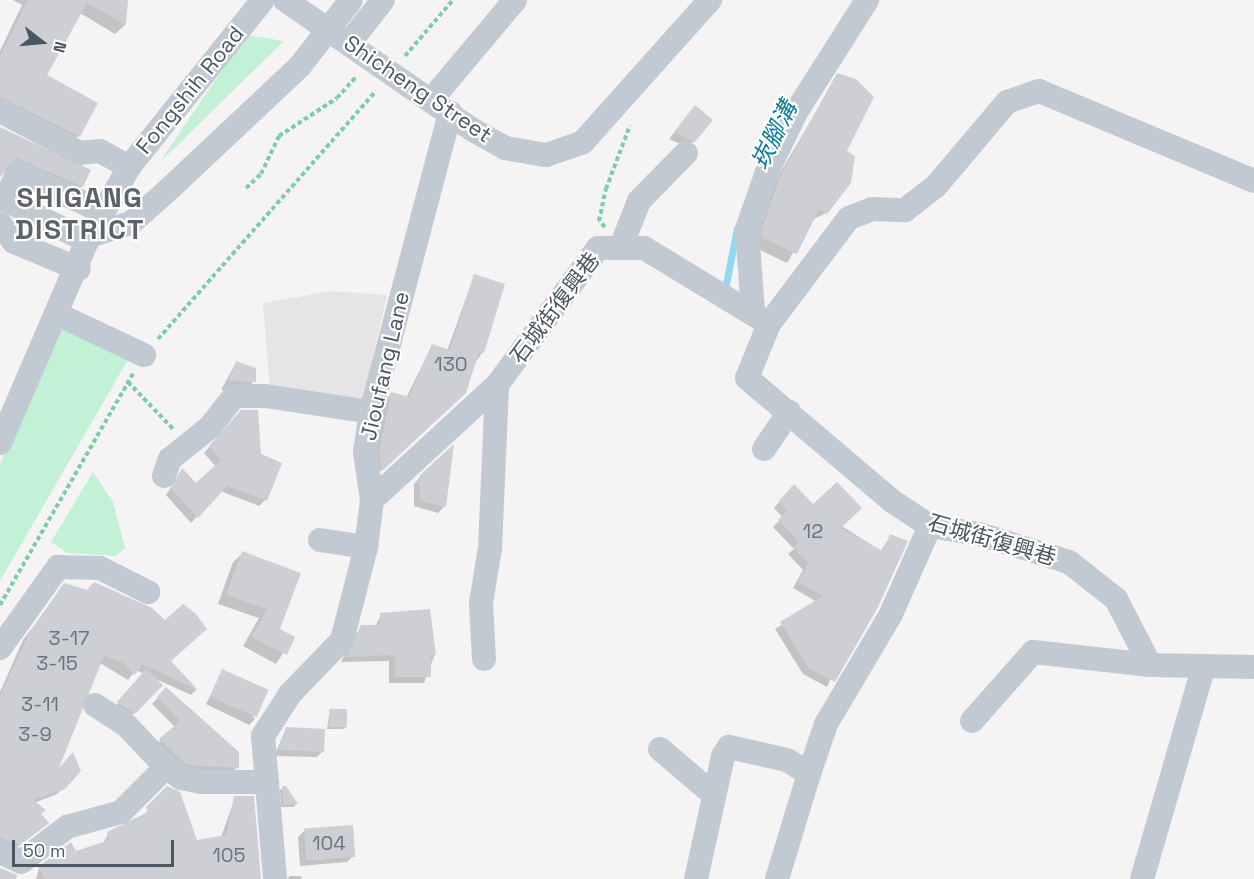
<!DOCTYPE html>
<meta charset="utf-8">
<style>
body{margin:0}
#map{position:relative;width:1254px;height:879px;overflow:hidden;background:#f5f3f3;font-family:"Space Grotesk","Noto Sans TC",sans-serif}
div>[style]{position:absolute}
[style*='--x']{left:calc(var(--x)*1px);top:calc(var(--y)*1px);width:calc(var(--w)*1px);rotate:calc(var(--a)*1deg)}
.education>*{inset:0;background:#e6e4e5}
.green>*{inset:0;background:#c3f1d5}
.shadow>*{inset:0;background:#0003}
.stream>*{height:7px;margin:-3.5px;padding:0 3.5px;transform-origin:3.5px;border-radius:3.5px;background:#90daee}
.building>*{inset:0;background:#cdcfd5;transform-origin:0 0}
.path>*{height:4px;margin-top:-2px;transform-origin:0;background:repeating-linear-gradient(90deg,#7ad0a6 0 4.5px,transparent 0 7.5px)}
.minor>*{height:24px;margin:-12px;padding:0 12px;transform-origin:12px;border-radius:12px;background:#c1cad2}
span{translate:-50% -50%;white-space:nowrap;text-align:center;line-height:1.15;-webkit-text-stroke:4.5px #fff;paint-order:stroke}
.number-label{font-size:20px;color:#6b747e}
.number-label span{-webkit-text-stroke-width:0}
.street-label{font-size:22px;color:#4a5661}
.water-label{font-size:24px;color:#0c7c9b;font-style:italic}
.district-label{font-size:28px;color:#5f6368;font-weight:700;letter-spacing:1.5px}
.north{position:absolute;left:12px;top:12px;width:60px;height:60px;-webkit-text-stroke:4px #fff;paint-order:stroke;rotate:106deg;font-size:16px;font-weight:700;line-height:24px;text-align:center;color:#4a5661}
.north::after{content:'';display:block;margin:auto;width:21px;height:27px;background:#4a5661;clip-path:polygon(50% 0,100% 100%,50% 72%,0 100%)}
.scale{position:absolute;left:12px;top:840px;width:162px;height:27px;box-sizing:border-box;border:3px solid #4a5661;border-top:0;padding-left:8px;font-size:18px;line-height:21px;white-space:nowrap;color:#4a5661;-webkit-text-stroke:4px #fff;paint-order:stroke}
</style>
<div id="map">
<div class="education">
<div style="clip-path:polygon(332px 291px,387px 295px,361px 408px,270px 393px,263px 303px)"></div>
</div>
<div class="green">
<div style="clip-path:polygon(246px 35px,284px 41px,159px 163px)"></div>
<div style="clip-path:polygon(59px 327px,130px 356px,0 581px,0 464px)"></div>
<div style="clip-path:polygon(93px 472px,113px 502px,125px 548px,116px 556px,67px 553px,51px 542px)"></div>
</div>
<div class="shadow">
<div style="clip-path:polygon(127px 0,125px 25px,115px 34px,80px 13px,45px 76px,78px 136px,69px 146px,0 110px,0 51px,22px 5px,13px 0)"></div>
<div style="clip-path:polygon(838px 75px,845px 152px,826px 213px,812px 220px,787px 263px,754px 247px,771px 188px)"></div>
<div style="clip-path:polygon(690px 113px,694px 141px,688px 147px,669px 139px)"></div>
<div style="clip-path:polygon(0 128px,82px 186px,72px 196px,13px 168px,0 173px)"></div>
<div style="clip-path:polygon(474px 276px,483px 352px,422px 433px,376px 475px,374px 459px,385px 400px,391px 394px,406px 398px,432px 346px,447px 351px)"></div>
<div style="clip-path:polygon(236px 363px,254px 381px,245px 390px,221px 390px)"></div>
<div style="clip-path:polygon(235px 418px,265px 500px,259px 506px,220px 491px,191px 523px,166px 495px,182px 470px,195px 485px,216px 467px,204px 453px)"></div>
<div style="clip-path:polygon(420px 477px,444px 507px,438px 513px,414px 506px,414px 484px)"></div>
<div style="clip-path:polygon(788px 492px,881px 551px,891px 535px,827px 687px,803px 674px,775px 629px,817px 602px,793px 588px,803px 570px,788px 554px,794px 549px,773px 527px,783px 518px,774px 508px)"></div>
<div style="clip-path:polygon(243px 553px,278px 630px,293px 638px,276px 664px,243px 646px,259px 618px,218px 604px,233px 562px)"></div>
<div style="clip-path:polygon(65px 585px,170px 662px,196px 690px,191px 695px,156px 679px,161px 685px,128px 719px,113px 709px,144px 674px,136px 670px,128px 680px,100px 663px,55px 773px,80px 771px,57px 794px,34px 803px,41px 829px,12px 851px,0 846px,0 692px,23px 640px)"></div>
<div style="clip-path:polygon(381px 615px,435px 654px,424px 683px,389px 683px,389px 661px,341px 662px,355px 633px,375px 627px)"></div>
<div style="clip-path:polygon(223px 670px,255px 719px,249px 725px,206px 704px)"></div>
<div style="clip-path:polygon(166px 689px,237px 767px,231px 773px,181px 770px,154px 746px,175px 727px,152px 704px)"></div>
<div style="clip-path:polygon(330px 710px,346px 727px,343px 729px,327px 729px)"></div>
<div style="clip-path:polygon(286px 729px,323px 751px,317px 757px,274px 756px)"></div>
<div style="clip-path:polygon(285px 787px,296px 804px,294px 807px,281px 807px,280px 790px)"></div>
<div style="clip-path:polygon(168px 788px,196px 841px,221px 837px,235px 798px,259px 879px,36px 879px,39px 868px,103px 844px,108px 834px,142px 817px)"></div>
<div style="clip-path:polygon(304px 831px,353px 856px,347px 862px,300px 866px,298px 837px)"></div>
<div style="clip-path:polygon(290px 876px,301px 876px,302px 879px,287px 879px)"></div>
</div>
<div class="stream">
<div style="--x:726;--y:284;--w:57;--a:-78.9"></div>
</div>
<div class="building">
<div style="clip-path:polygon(28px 0,128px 0,126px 25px,87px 3px,47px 75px,98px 103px,80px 137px,0 97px,0 56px)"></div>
<div style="clip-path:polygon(837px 73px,856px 79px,874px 97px,847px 151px,855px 156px,851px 183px,827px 214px,819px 209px,797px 254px,762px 238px,761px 231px,780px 177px)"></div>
<div style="clip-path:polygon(695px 105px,713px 120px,695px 142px,674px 132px)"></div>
<div style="clip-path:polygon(0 127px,91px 170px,83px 187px,17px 158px,0 177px)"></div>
<div style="clip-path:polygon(474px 274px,505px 284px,484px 353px,479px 352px,466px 393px,382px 471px,379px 452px,391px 392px,409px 397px,432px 344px,450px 350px)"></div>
<div style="clip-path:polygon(236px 361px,256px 368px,256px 382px,229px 381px)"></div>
<div style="clip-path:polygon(241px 410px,258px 410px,261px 454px,282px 463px,267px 501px,227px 486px,198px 518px,171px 488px,182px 468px,196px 483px,221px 460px,209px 446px)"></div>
<div style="clip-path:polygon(454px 444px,446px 507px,420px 501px,419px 476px)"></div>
<div style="clip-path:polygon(837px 482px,862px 508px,841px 528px,883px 551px,890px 534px,908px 541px,878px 607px,835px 682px,809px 668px,780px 622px,823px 596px,798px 582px,808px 563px,793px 547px,799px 542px,778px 520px,787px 511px,779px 501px,794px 484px,813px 504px)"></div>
<div style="clip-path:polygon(242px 551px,301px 573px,280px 629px,295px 637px,287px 655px,251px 637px,267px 609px,226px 595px)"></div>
<div style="clip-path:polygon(94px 582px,152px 608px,165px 620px,183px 604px,196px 614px,207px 629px,171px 661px,198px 690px,142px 664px,135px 675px,122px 662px,104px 656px,59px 768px,73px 752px,81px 771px,65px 789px,33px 800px,46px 810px,41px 814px,49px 823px,19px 845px,0 838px,0 696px,29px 633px,64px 583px,87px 590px)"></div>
<div style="clip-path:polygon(430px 609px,436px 655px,431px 655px,431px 677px,395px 677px,395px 655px,346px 657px,361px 625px,380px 625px,380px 613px)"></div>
<div style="clip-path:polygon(146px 669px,163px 685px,135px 714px,117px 702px)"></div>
<div style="left:222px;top:669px;width:51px;height:30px;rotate:24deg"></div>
<div style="clip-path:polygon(166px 687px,239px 752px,239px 768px,187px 765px,159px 739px,180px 721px,157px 697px)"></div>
<div style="left:329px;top:709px;width:18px;height:18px"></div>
<div style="clip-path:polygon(286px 727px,325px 729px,324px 752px,278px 750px)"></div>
<div style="clip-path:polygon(167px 786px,180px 792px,197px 840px,226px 835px,234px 796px,254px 796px,261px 879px,45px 879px,38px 867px,71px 842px,76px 851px,109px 840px,107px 832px,148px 812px,146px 807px)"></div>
<div style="clip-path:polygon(282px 786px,286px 786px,298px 804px,283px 805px)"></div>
<div style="left:353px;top:825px;width:32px;height:49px;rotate:86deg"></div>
<div style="clip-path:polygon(0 868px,17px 875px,16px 879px,0 879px)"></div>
</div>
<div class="path">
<div style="--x:405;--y:56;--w:74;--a:-49.4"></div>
<div style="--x:246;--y:188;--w:21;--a:-43"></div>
<div style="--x:261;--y:174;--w:42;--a:-64.7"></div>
<div style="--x:279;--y:136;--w:69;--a:-33.2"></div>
<div style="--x:337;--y:98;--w:28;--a:-48"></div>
<div style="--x:605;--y:227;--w:8;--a:-135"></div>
<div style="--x:599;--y:221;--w:33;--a:-78"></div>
<div style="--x:606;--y:189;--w:68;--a:-69.4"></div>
<div style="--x:158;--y:339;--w:330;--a:-48.7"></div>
<div style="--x:128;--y:382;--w:65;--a:46.2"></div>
<div style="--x:0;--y:605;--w:267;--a:-60.1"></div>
</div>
<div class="minor">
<div style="--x:285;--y:0;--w:229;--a:34.7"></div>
<div style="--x:473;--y:130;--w:37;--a:29"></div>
<div style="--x:505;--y:148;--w:42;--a:9.7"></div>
<div style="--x:546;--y:155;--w:39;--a:-19"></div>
<div style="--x:583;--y:142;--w:191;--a:-48.2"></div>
<div style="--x:350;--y:42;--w:53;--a:-51.8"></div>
<div style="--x:432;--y:99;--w:129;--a:-50"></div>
<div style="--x:0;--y:111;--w:90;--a:27.7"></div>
<div style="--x:80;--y:153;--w:20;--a:-6"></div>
<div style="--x:100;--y:151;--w:33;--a:29"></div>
<div style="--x:0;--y:224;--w:23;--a:52"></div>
<div style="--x:14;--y:242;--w:70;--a:22.6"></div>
<div style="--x:89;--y:236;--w:44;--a:-17.2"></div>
<div style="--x:131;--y:223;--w:48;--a:-41.6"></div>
<div style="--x:167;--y:191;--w:183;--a:-43.2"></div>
<div style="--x:300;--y:66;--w:83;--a:-52.3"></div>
<div style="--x:87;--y:241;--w:92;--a:-153.4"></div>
<div style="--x:5;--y:200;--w:31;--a:-65"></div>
<div style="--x:18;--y:172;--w:94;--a:25.2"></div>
<div style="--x:622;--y:244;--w:46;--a:-68.4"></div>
<div style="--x:639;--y:201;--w:67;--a:-45.6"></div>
<div style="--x:753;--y:311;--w:82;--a:-94.2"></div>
<div style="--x:747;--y:229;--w:60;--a:-70.7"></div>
<div style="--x:767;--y:172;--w:67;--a:-64.2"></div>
<div style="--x:796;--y:112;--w:133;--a:-57.6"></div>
<div style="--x:59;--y:315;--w:94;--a:25.2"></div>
<div style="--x:769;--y:324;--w:133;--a:-53"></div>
<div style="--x:849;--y:218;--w:25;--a:-21"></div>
<div style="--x:872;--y:209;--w:33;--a:2"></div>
<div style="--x:905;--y:210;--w:39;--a:-38"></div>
<div style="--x:936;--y:186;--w:110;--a:-49.8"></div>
<div style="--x:1007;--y:102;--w:34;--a:-19"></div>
<div style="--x:1039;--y:91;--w:233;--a:22.7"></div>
<div style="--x:0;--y:443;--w:220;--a:-66.7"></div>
<div style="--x:87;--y:241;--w:85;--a:-60.4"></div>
<div style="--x:129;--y:167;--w:214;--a:-51.3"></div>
<div style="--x:764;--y:449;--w:45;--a:-56"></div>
<div style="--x:164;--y:476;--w:18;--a:-71"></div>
<div style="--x:170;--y:459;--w:51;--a:-38.7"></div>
<div style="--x:210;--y:427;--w:39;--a:-52"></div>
<div style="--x:234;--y:396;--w:31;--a:0"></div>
<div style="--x:265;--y:396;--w:107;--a:8.6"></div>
<div style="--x:372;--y:500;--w:170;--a:-42.6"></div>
<div style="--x:497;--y:385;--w:170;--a:-53.6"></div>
<div style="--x:598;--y:248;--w:46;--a:0"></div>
<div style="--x:644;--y:248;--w:146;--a:31.3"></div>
<div style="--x:769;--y:324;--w:58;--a:112.2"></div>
<div style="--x:747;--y:378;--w:190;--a:40.3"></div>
<div style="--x:892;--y:501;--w:45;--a:33.3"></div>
<div style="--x:930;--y:526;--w:50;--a:9.3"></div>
<div style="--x:979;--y:534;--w:94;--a:17.3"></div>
<div style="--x:1069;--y:562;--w:60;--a:38.2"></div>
<div style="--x:1116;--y:599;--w:74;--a:62.7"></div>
<div style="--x:1150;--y:665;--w:104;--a:1.1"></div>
<div style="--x:320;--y:540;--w:47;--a:8.7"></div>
<div style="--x:0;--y:648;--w:100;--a:-54.4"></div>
<div style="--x:58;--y:567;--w:42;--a:1.4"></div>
<div style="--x:100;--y:568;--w:54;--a:26.6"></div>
<div style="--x:484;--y:659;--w:56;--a:-93.1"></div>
<div style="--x:481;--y:603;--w:56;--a:-80.7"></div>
<div style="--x:490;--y:548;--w:163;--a:-87.5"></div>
<div style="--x:95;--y:705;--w:37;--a:33"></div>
<div style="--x:126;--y:725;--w:58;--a:46.4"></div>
<div style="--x:972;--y:721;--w:92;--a:-48.5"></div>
<div style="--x:1033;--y:652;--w:118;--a:6.3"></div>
<div style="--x:660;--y:749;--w:71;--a:40.4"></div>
<div style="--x:0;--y:852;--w:23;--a:25"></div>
<div style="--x:21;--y:862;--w:58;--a:-37.3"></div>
<div style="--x:67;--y:827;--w:56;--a:-15.5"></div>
<div style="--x:121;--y:812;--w:64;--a:-45"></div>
<div style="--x:166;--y:767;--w:19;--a:36"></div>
<div style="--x:181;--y:778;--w:20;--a:11"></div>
<div style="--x:201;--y:782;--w:66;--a:0"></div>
<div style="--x:275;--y:879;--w:144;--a:-94.8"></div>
<div style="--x:263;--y:736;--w:50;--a:-57.3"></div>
<div style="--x:290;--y:694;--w:75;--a:-46.1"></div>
<div style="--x:342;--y:640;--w:96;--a:-75.5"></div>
<div style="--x:366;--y:547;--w:47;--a:-82.7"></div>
<div style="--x:372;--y:500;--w:49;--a:-98.3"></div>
<div style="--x:365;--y:452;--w:40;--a:-81.5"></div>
<div style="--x:371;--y:412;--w:310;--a:-75.2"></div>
<div style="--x:696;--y:879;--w:126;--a:-77.6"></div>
<div style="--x:723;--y:756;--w:11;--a:-56"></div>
<div style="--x:729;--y:747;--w:59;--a:12.6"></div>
<div style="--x:787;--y:760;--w:26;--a:32"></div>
<div style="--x:809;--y:774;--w:53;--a:-71.2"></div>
<div style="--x:826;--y:724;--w:128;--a:-59.4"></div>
<div style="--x:891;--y:614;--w:96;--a:-66.1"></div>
<div style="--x:777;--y:879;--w:110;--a:-73.1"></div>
<div style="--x:1142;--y:879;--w:219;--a:-73.8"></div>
</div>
<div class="number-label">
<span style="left:451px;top:364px">130</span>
<span style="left:813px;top:531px">12</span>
<span style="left:69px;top:638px">3-17</span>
<span style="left:57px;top:663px">3-15</span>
<span style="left:40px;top:704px">3-11</span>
<span style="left:35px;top:734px">3-9</span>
<span style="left:329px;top:843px">104</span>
<span style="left:229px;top:855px">105</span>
</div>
<div class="street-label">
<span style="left:418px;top:89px;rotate:34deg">Shicheng Street</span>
<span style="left:190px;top:90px;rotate:-51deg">Fongshih Road</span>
<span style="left:555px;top:308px;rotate:-53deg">石城街復興巷</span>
<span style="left:385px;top:366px;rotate:-77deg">Jioufang Lane</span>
<span style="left:992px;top:540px;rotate:16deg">石城街復興巷</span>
</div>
<div class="water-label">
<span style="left:774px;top:135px;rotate:-64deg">崁腳溝</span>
</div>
<div class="district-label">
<span style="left:80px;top:213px">SHIGANG<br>DISTRICT</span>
</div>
<div class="north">N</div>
<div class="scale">50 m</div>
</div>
